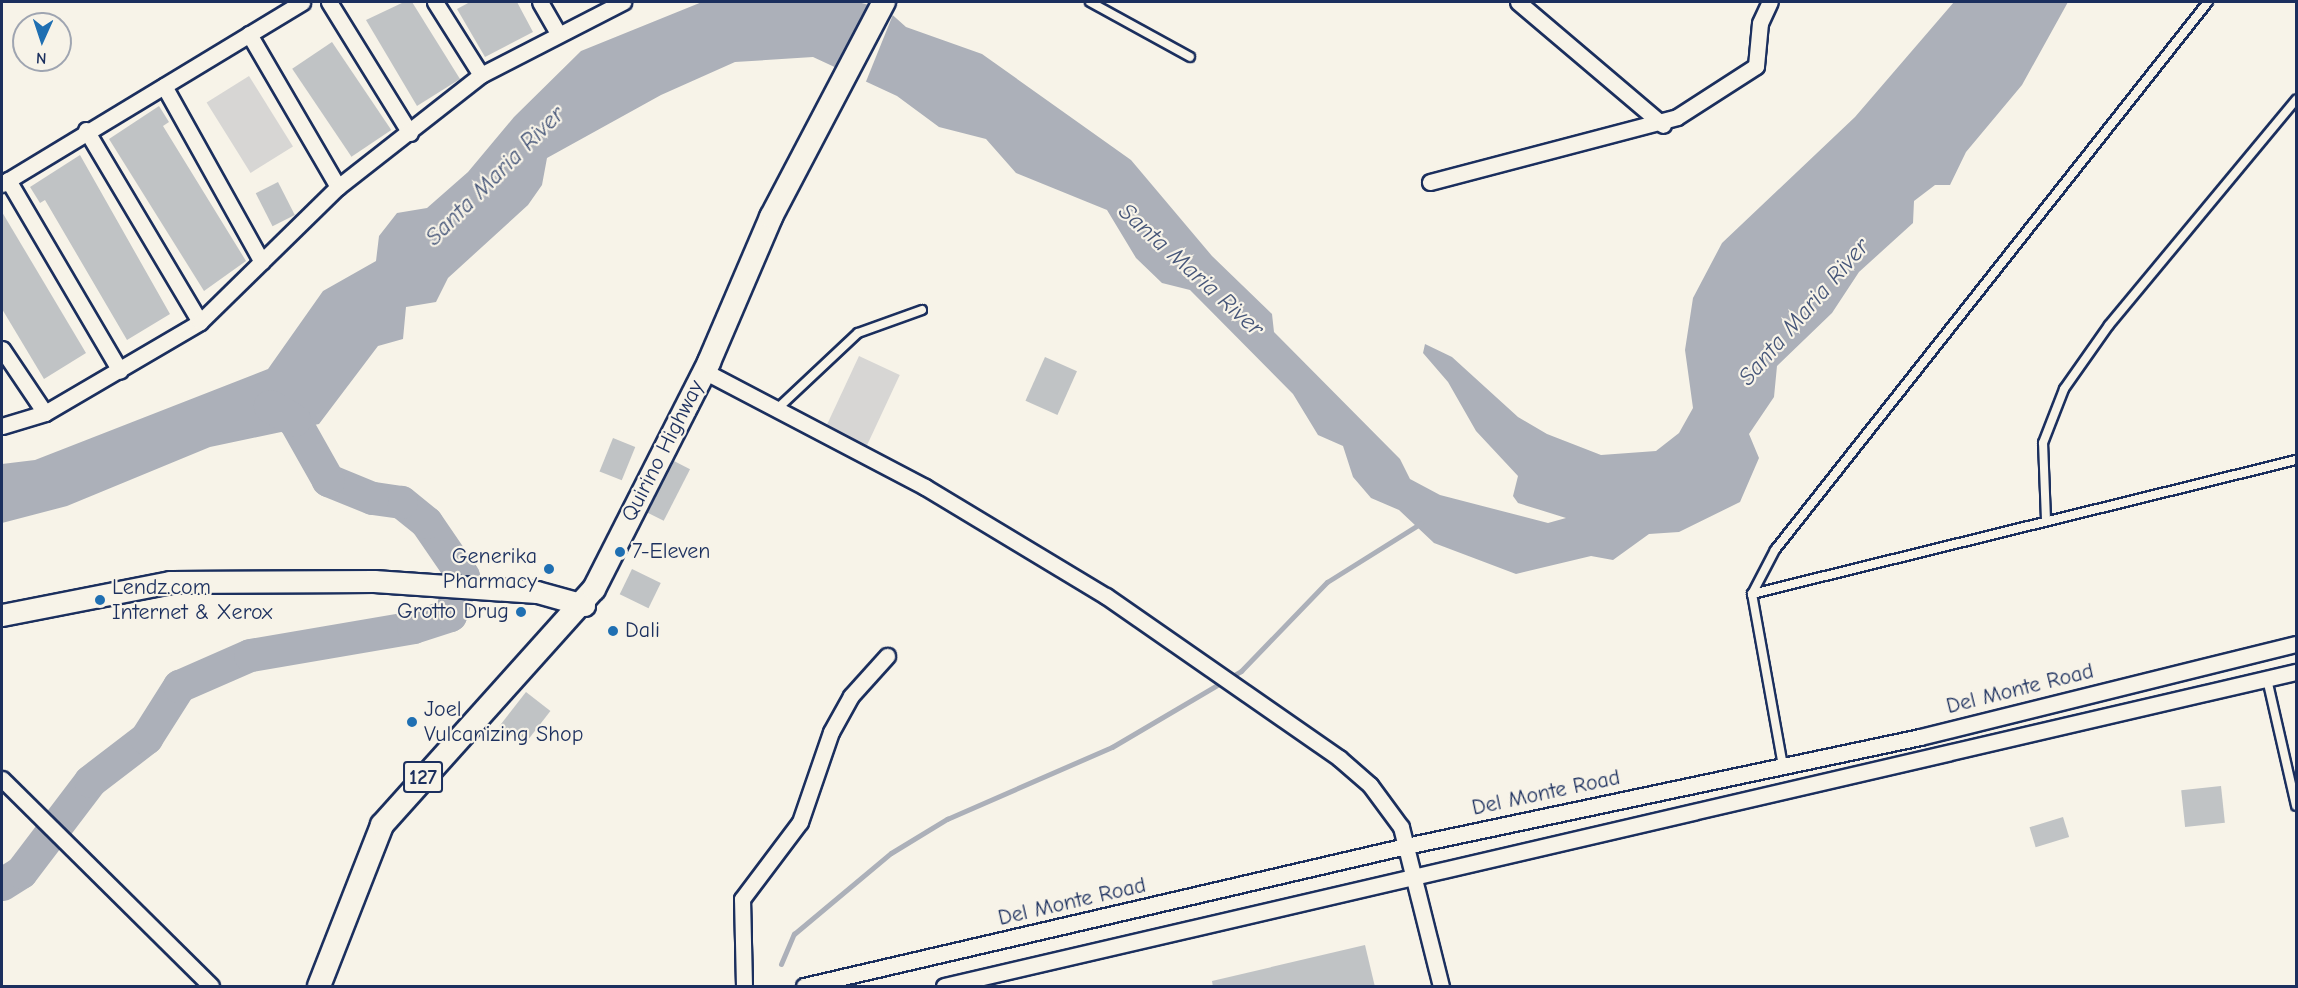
<!DOCTYPE html>
<style>
body{margin:0}
#map{position:relative;width:2298px;height:988px;overflow:hidden;background:#f7f3e8;font-family:"Comic Neue",sans-serif}
div>[style]{position:absolute}
[style*='--x']{left:calc(var(--x)*1px);top:calc(var(--y)*1px);width:calc(var(--w)*1px);rotate:calc(var(--a)*1deg)}
.green>*{inset:0;background:#d7d6d4;transform-origin:0 0}
.water>*{inset:0;background:#acb0b9}
.pier>*{inset:0;background:#f7f3e8;transform-origin:0 0}
.stream>*{height:5px;margin:-2.5px;padding:0 2.5px;transform-origin:2.5px;border-radius:2.5px;background:#acb0b9}
.river>*{height:33px;margin:-16.5px;padding:0 16.5px;transform-origin:16.5px;border-radius:16.5px;background:#acb0b9}
.building>*{inset:0;background:#c0c3c5;transform-origin:0 0}
.roads{filter:drop-shadow(2px 0 #1b2f5e) drop-shadow(-2px 0 #1b2f5e) drop-shadow(0 2px #1b2f5e) drop-shadow(0 -2px #1b2f5e)}
.lane>*{height:8px;margin:-4px;padding:0 4px;transform-origin:4px;border-radius:4px;background:#f7f3e8}
.street>*{height:15px;margin:-7.5px;padding:0 7.5px;transform-origin:7.5px;border-radius:7.5px;background:#f7f3e8}
.secondary>*{height:21px;margin:-10.5px;padding:0 10.5px;transform-origin:10.5px;border-radius:10.5px;background:#f7f3e8}
.primary>*{height:22px;margin:-11px;padding:0 11px;transform-origin:11px;border-radius:11px;background:#f7f3e8}
.dots>*{width:16px;height:16px;translate:-50% -50%;box-sizing:border-box;border:3px solid #f7f3e8;border-radius:50%}
span{translate:-50% -50%;white-space:nowrap;text-align:center;line-height:1.15;-webkit-text-stroke:4.5px #f7f3e8;paint-order:stroke}
.shield-label span{padding:2px 4px;background:#f7f3e8;border:2px solid;border-radius:4px;-webkit-text-stroke-width:0}
.shield-label{font-size:21px;color:#1b2f5e;font-weight:700}
.street-label{font-size:22px;color:#1b2f5e}
.poi-label{font-size:22px;color:#1b2f5e}
.left{translate:0 -50%;text-align:left}
.right{translate:-100% -50%;text-align:right}
.water-label{font-size:24px;color:#465679;font-style:italic}
.frame{position:absolute;inset:0;border:3px solid #1b2f5e;pointer-events:none}
.north{position:absolute;left:12px;top:12px;width:60px;height:60px;box-sizing:border-box;background:#f7f3e8;border:2px solid #9fa5b1;border-radius:50%;rotate:183deg;font-size:16px;font-weight:700;line-height:24px;text-align:center;color:#1b2f5e}
.north::after{content:'';display:block;margin:auto;width:21px;height:27px;background:#1f6fb2;clip-path:polygon(50% 0,100% 100%,50% 72%,0 100%)}
</style>
<div id="map">
<div class="green">
<div style="left:249px;top:76px;width:83px;height:50px;rotate:58deg"></div>
<div style="left:859px;top:356px;width:45px;height:85px;rotate:25deg"></div>
</div>
<div class="water">
<div style="clip-path:polygon(702px 2px,858px 2px,887px 10px,906px 27px,982px 54px,1131px 160px,1212px 256px,1272px 314px,1274px 332px,1400px 459px,1410px 479px,1440px 495px,1548px 523px,1566px 518px,1518px 503px,1513px 496px,1518px 476px,1476px 431px,1448px 382px,1423px 353px,1425px 344px,1452px 357px,1518px 417px,1547px 434px,1601px 455px,1656px 451px,1679px 433px,1693px 408px,1685px 350px,1693px 298px,1722px 243px,1855px 117px,1954px 2px,2068px 2px,2022px 85px,1966px 152px,1950px 185px,1935px 185px,1914px 201px,1913px 223px,1859px 272px,1832px 313px,1777px 366px,1774px 397px,1749px 434px,1759px 458px,1740px 502px,1679px 532px,1649px 534px,1613px 560px,1591px 556px,1516px 574px,1434px 543px,1399px 510px,1371px 498px,1353px 477px,1343px 446px,1318px 435px,1293px 394px,1190px 290px,1162px 283px,1136px 258px,1107px 210px,1016px 173px,986px 139px,939px 127px,897px 96px,813px 57px,735px 62px,661px 95px,547px 158px,542px 185px,528px 205px,448px 278px,436px 302px,406px 307px,403px 339px,378px 346px,319px 424px,210px 447px,67px 506px,2px 523px,2px 464px,35px 460px,268px 369px,323px 291px,376px 261px,379px 236px,397px 213px,427px 208px,468px 172px,514px 117px,581px 51px)"></div>
</div>
<div class="pier">
<div style="left:869px;top:2px;width:27px;height:77px;rotate:22deg"></div>
</div>
<div class="stream">
<div style="--x:781;--y:964;--w:33;--a:-67"></div>
<div style="--x:794;--y:934;--w:126;--a:-39.9"></div>
<div style="--x:891;--y:853;--w:66;--a:-31.3"></div>
<div style="--x:947;--y:819;--w:180;--a:-23.6"></div>
<div style="--x:1112;--y:747;--w:150;--a:-30.5"></div>
<div style="--x:1241;--y:671;--w:124;--a:-46"></div>
<div style="--x:1327;--y:582;--w:111;--a:-32.1"></div>
</div>
<div class="river">
<div style="--x:2;--y:884;--w:22;--a:-32"></div>
<div style="--x:21;--y:872;--w:114;--a:-52.8"></div>
<div style="--x:90;--y:781;--w:71;--a:-37.5"></div>
<div style="--x:146;--y:738;--w:62;--a:-57.6"></div>
<div style="--x:179;--y:686;--w:77;--a:-23.6"></div>
<div style="--x:250;--y:655;--w:165;--a:-9.7"></div>
<div style="--x:413;--y:627;--w:39;--a:-18"></div>
<div style="--x:450;--y:615;--w:41;--a:-71.6"></div>
<div style="--x:463;--y:576;--w:65;--a:-124.4"></div>
<div style="--x:426;--y:522;--w:32;--a:-141"></div>
<div style="--x:401;--y:502;--w:29;--a:-172"></div>
<div style="--x:372;--y:498;--w:48;--a:-157.8"></div>
<div style="--x:328;--y:480;--w:69;--a:-119.5"></div>
<div style="--x:294;--y:420;--w:28;--a:-150"></div>
</div>
<div class="building">
<div style="clip-path:polygon(404px 2px,412px 2px,460px 79px,417px 106px,366px 20px)"></div>
<div style="clip-path:polygon(470px 2px,517px 2px,533px 32px,485px 57px,457px 9px)"></div>
<div style="left:332px;top:42px;width:106px;height:48px;rotate:56deg"></div>
<div style="clip-path:polygon(159px 106px,169px 122px,163px 126px,246px 261px,204px 291px,109px 139px)"></div>
<div style="clip-path:polygon(80px 155px,170px 314px,127px 340px,45px 200px,40px 203px,30px 187px)"></div>
<div style="left:278px;top:182px;width:37px;height:25px;rotate:63deg"></div>
<div style="clip-path:polygon(2px 212px,86px 353px,44px 379px,2px 309px)"></div>
<div style="left:1045px;top:357px;width:35px;height:48px;rotate:24deg"></div>
<div style="left:613px;top:438px;width:24px;height:36px;rotate:22deg"></div>
<div style="left:674px;top:461px;width:18px;height:58px;rotate:27deg"></div>
<div style="left:632px;top:569px;width:32px;height:28px;rotate:26deg"></div>
<div style="left:526px;top:692px;width:31px;height:43px;rotate:38deg"></div>
<div style="left:2221px;top:786px;width:37px;height:40px;rotate:84deg"></div>
<div style="left:2063px;top:817px;width:21px;height:35px;rotate:73deg"></div>
<div style="clip-path:polygon(1365px 945px,1375px 987px,1213px 987px,1212px 981px)"></div>
</div>
<div class="roads">
<div class="lane">
<div style="--x:1090;--y:2;--w:114;--a:28.8"></div>
<div style="--x:777;--y:409;--w:111;--a:-43.2"></div>
<div style="--x:858;--y:333;--w:68;--a:-19.8"></div>
<div style="--x:2046;--y:520;--w:77;--a:-92.2"></div>
<div style="--x:2043;--y:443;--w:58;--a:-68.7"></div>
<div style="--x:2064;--y:389;--w:78;--a:-54.9"></div>
<div style="--x:2109;--y:325;--w:293;--a:-50.3"></div>
<div style="--x:1752;--y:594;--w:560;--a:-13.84"></div>
<div style="--x:2267;--y:679;--w:130;--a:77.1"></div>
<div style="--x:1783;--y:766;--w:175;--a:-100.2"></div>
<div style="--x:1752;--y:594;--w:50;--a:-62.4"></div>
<div style="--x:1775;--y:550;--w:698;--a:-51.69"></div>
</div>
<div class="street">
<div style="--x:329;--y:2;--w:154;--a:58.3"></div>
<div style="--x:435;--y:2;--w:86;--a:57.8"></div>
<div style="--x:540;--y:2;--w:34;--a:60"></div>
<div style="--x:1518;--y:2;--w:190;--a:40.3"></div>
<div style="--x:249;--y:34;--w:177;--a:59.8"></div>
<div style="--x:164;--y:86;--w:201;--a:60.9"></div>
<div style="--x:86;--y:130;--w:223;--a:59.3"></div>
<div style="--x:8;--y:180;--w:221;--a:59.6"></div>
<div style="--x:1430;--y:182;--w:255;--a:-14.7"></div>
<div style="--x:1677;--y:117;--w:94;--a:-32.8"></div>
<div style="--x:1756;--y:66;--w:43;--a:-84.7"></div>
<div style="--x:1760;--y:23;--w:23;--a:-65"></div>
<div style="--x:2;--y:184;--w:351;--a:-31.2"></div>
<div style="--x:2;--y:349;--w:77;--a:56.1"></div>
<div style="--x:704;--y:371;--w:250;--a:27.7"></div>
<div style="--x:925;--y:487;--w:211;--a:31.1"></div>
<div style="--x:1106;--y:596;--w:284;--a:34.8"></div>
<div style="--x:1339;--y:758;--w:41;--a:41.1"></div>
<div style="--x:1370;--y:785;--w:52;--a:53.6"></div>
<div style="--x:1401;--y:827;--w:164;--a:75.9"></div>
<div style="--x:2;--y:426;--w:45;--a:-16.8"></div>
<div style="--x:45;--y:413;--w:180;--a:-30.4"></div>
<div style="--x:200;--y:322;--w:193;--a:-44.4"></div>
<div style="--x:338;--y:187;--w:182;--a:-38.1"></div>
<div style="--x:481;--y:75;--w:160;--a:-27.2"></div>
<div style="--x:2;--y:779;--w:294;--a:44.7"></div>
<div style="--x:744;--y:986;--w:87;--a:-91.3"></div>
<div style="--x:742;--y:899;--w:96;--a:-53"></div>
<div style="--x:800;--y:822;--w:95;--a:-71"></div>
<div style="--x:831;--y:732;--w:41;--a:-60.9"></div>
<div style="--x:851;--y:696;--w:54;--a:-48"></div>
<div style="--x:804;--y:986;--w:618;--a:-13.09"></div>
<div style="--x:1406;--y:846;--w:525;--a:-11.97"></div>
<div style="--x:1920;--y:737;--w:387;--a:-13.9"></div>
<div style="--x:944;--y:986;--w:1388;--a:-13.08"></div>
</div>
<div class="secondary">
<div style="--x:2;--y:615;--w:171;--a:-11.1"></div>
<div style="--x:170;--y:582;--w:204;--a:-0.3"></div>
<div style="--x:374;--y:581;--w:163;--a:3.9"></div>
<div style="--x:537;--y:592;--w:49;--a:15.5"></div>
</div>
<div class="primary">
<div style="--x:319;--y:986;--w:173;--a:-68.6"></div>
<div style="--x:382;--y:825;--w:317;--a:-48.1"></div>
<div style="--x:594;--y:589;--w:254;--a:-63.1"></div>
<div style="--x:709;--y:362;--w:158;--a:-66.8"></div>
<div style="--x:771;--y:217;--w:243;--a:-62.3"></div>
</div>
</div>
<div class="dots">
<div style="left:620px;top:552px;background:#1f6fb2"></div>
<div style="left:549px;top:569px;background:#1f6fb2"></div>
<div style="left:100px;top:600px;background:#1f6fb2"></div>
<div style="left:521px;top:612px;background:#1f6fb2"></div>
<div style="left:613px;top:631px;background:#1f6fb2"></div>
<div style="left:412px;top:722px;background:#1f6fb2"></div>
</div>
<div class="shield-label">
<span style="left:423px;top:777px">127</span>
</div>
<div class="street-label">
<span style="left:663px;top:451px;rotate:-63deg">Quirino Highway</span>
<span style="left:2020px;top:689px;rotate:-14deg">Del Monte Road</span>
<span style="left:1546px;top:793px;rotate:-12deg">Del Monte Road</span>
<span style="left:1072px;top:902px;rotate:-13deg">Del Monte Road</span>
</div>
<div class="poi-label">
<span class="left" style="left:632px;top:552px">7-Eleven</span>
<span class="right" style="left:537px;top:569px">Generika<br>Pharmacy</span>
<span class="left" style="left:112px;top:600px">Lendz.com<br>Internet &amp; Xerox</span>
<span class="right" style="left:509px;top:612px">Grotto Drug</span>
<span class="left" style="left:625px;top:631px">Dali</span>
<span class="left" style="left:424px;top:722px">Joel<br>Vulcanizing Shop</span>
</div>
<div class="water-label">
<span style="left:495px;top:176px;rotate:-45deg">Santa Maria River</span>
<span style="left:1191px;top:270px;rotate:42deg">Santa Maria River</span>
<span style="left:1804px;top:312px;rotate:-49deg">Santa Maria River</span>
</div>
<div class="frame"></div>
<div class="north">N</div>
</div>
